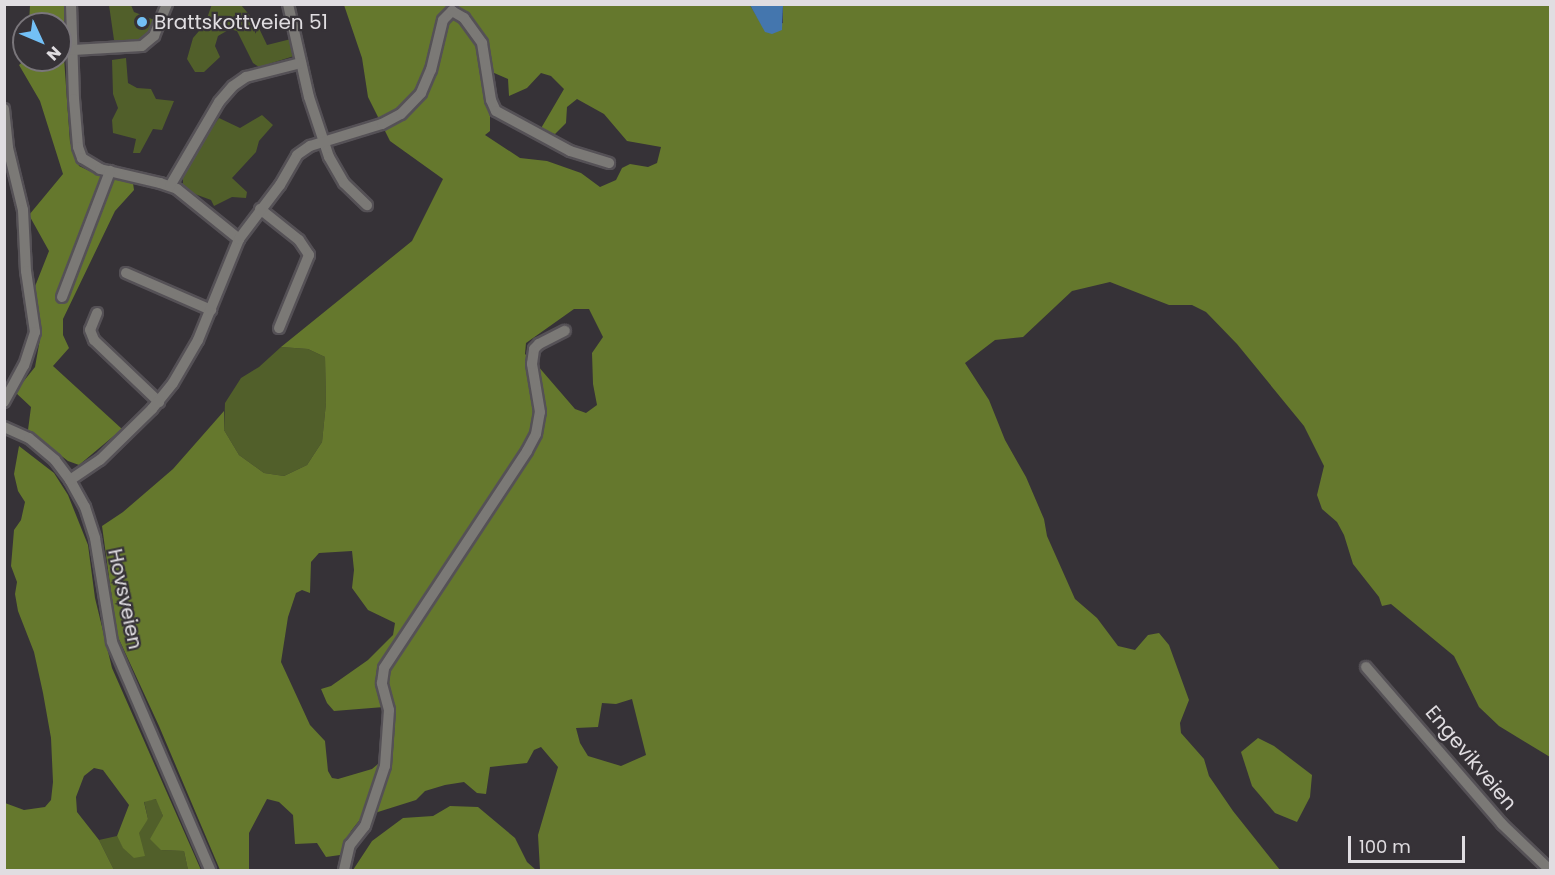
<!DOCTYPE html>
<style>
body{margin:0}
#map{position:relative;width:1555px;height:875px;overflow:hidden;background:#363237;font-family:Poppins,sans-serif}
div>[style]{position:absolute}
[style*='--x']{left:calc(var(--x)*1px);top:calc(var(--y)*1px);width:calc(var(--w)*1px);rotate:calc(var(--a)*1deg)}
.green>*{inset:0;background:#515f2a}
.forest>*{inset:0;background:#65782d}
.water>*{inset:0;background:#4476ae}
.roads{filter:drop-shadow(2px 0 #555156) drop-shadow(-2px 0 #555156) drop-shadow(0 2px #555156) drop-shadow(0 -2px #555156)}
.minor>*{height:10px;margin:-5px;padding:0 5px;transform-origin:5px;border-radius:5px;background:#7b7976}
.dots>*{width:16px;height:16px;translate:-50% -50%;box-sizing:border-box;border:3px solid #363237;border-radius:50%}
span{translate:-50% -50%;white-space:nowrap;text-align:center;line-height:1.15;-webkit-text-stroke:4.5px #363237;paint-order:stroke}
.poi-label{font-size:20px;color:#e0dde1}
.left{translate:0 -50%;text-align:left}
.street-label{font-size:20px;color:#e0dde1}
.frame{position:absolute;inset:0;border:6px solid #e0dde1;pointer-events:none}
.north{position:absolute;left:12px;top:12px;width:60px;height:60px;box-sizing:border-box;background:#363237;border:2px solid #7a767b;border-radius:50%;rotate:134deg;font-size:16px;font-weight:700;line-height:24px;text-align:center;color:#e0dde1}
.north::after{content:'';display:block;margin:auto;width:21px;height:27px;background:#73c0f6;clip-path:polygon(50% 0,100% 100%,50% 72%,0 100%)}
.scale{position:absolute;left:1348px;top:836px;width:117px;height:27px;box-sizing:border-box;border:3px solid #e0dde1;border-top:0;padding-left:8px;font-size:18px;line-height:21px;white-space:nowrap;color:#e0dde1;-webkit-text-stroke:4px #363237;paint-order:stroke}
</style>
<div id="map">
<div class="green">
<div style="clip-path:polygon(212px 4px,241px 5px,257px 24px,267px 45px,291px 39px,294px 56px,259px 67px,253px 63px,237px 31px,230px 29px,218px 36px,215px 46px,220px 57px,204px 72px,195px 72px,187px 59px,193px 38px,205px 24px)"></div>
<div style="clip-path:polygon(109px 5px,131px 5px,134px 12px,157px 21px,140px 43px,114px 40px)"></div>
<div style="clip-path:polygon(126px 58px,128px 83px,137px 88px,151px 89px,156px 99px,174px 101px,162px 130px,153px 129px,140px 153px,133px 153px,136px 139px,113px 133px,112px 120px,118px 108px,113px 94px,112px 60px)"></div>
<div style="clip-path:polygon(262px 115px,273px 125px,259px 141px,256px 152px,232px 178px,247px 192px,246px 198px,232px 197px,214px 206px,211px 200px,192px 193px,183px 184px,183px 174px,198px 146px,219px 118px,240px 128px)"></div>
<div style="clip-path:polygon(281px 347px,308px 349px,325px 357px,326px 403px,322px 442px,307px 465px,284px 476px,264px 473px,239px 455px,224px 430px,225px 403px,241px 378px,259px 367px)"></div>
<div style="clip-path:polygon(157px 799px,163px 816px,161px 850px,184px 851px,188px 870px,114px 870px,99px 840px,117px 836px,123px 847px,148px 819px,144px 801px)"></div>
</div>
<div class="forest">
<div style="clip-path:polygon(evenodd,783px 4px,1550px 5px,1550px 757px,1499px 726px,1479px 707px,1454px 656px,1391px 604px,1382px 606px,1379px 597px,1353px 564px,1344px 535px,1337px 522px,1322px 509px,1317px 495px,1324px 466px,1304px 426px,1237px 344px,1206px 312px,1192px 305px,1169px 305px,1110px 282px,1072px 291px,1023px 337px,995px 340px,965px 363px,989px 400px,1005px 440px,1026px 477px,1044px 519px,1047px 536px,1075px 599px,1097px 618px,1118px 646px,1135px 650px,1148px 635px,1159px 633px,1169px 645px,1189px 700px,1180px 723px,1181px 733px,1204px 759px,1209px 776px,1233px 811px,1280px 870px,540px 870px,538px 835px,558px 767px,541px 747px,534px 750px,527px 763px,490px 767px,486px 794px,477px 793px,464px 782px,445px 785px,425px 791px,416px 800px,362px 817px,351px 831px,340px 855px,326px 857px,317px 843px,295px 844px,293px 815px,279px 802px,267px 799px,249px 833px,249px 870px,220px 870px,159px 726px,117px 635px,102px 526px,123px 512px,173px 469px,224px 411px,224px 430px,239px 455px,264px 473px,284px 476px,307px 465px,322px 442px,326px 403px,325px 357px,308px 349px,281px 347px,412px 241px,443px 179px,390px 141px,368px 97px,362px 58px,344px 5px,750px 5px,763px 27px,783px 23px,783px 4px,485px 69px,508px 79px,509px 96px,527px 88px,541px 73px,551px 76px,564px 89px,540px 130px,555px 134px,566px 123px,567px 107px,577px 99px,604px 114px,627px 141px,661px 147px,657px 163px,648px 167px,630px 164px,622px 168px,616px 180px,600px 187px,581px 173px,547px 161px,520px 158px,485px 135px,490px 131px,490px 116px,480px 73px,485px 69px,783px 4px,574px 309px,589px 309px,603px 337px,592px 353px,593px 384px,597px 405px,586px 413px,575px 409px,537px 365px,525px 354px,526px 343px,574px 309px,783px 4px,352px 551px,354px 570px,352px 588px,368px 610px,395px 623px,393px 635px,368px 660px,331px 686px,321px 689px,327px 703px,334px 711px,384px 707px,384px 759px,372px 769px,338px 779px,332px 778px,328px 771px,325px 741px,310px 725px,281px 662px,288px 617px,296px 593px,302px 590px,310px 593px,311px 562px,319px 553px,352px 551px,783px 4px,632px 699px,646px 755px,621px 766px,588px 756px,580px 743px,576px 728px,598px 727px,602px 703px,616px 704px,632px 699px)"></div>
<div style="clip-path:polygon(30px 5px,65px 5px,63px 44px,70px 142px,79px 166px,102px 177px,133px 183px,134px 190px,115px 211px,63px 319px,63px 335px,69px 348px,53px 366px,122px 429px,79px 465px,68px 461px,28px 430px,31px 407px,15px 392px,35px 367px,40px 339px,32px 294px,49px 251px,29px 215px,63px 174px,40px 101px,19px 65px,25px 60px,60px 60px,60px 24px,29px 24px)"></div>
<div style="clip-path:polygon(19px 446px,54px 473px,68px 495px,88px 545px,95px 598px,112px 668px,201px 870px,188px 870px,184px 851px,161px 850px,150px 839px,163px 816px,156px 799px,144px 802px,148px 819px,139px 833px,145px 856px,134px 858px,123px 848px,117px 836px,129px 805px,103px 770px,94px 768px,84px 776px,76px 797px,77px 812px,99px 840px,114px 870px,5px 870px,5px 803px,24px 810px,45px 807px,51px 800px,53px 782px,51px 738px,43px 693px,34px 652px,18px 611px,15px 594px,17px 582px,11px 566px,14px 530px,21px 520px,25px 502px,18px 491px,14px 474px)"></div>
<div style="clip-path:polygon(1258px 738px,1274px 746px,1312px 775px,1310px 797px,1297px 822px,1275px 813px,1252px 786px,1241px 752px)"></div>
<div style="clip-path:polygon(450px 806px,478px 807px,515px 838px,527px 862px,536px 870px,353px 870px,372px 841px,403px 818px,433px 816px)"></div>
</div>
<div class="water">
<div style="clip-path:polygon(750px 5px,783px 5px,782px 30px,772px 34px,765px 32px)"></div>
</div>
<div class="roads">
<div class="minor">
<div style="--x:71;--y:4;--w:95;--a:88.2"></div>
<div style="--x:74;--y:99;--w:48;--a:85.2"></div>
<div style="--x:78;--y:147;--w:12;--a:70"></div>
<div style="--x:82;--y:158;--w:21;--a:31"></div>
<div style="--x:100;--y:169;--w:62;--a:13.1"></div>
<div style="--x:160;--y:183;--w:18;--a:19"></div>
<div style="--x:177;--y:189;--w:80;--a:38.9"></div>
<div style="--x:288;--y:4;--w:95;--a:77.3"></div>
<div style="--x:309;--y:97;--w:63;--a:71.6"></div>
<div style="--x:329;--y:157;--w:30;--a:60"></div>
<div style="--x:344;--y:183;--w:32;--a:44"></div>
<div style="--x:73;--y:50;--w:69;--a:-3.3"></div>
<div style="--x:142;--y:46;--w:16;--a:-40"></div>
<div style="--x:154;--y:36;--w:35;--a:-68"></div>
<div style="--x:4;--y:109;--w:39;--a:84"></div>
<div style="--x:8;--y:148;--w:64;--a:76.4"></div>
<div style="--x:23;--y:210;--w:61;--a:87.2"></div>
<div style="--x:26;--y:271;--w:62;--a:81.6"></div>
<div style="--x:35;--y:332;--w:35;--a:108"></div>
<div style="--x:24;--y:365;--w:42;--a:118.4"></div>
<div style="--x:170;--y:186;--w:97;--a:-59.7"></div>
<div style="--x:219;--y:102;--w:21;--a:-49"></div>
<div style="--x:233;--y:86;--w:16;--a:-35"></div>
<div style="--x:246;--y:77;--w:57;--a:-14.3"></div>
<div style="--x:260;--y:209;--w:50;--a:38.5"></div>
<div style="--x:299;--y:240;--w:18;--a:56"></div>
<div style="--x:309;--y:255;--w:79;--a:112.3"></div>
<div style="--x:126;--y:273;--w:93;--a:23.5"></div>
<div style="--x:62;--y:297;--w:135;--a:-69.1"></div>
<div style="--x:97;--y:313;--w:18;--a:112"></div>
<div style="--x:90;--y:330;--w:11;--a:68"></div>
<div style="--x:94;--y:340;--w:90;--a:43.6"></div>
<div style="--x:4;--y:427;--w:27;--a:24"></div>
<div style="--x:29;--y:438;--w:34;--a:40"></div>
<div style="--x:55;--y:460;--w:25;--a:53"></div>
<div style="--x:70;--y:480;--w:31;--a:61"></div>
<div style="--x:85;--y:507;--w:33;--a:72"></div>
<div style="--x:95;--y:538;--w:105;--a:80.7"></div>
<div style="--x:112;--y:642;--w:248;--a:66.7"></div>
<div style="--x:70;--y:480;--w:36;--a:-34"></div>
<div style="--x:100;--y:460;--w:73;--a:-44.4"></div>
<div style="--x:152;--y:409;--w:33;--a:-51"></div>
<div style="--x:173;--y:383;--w:50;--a:-59.8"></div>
<div style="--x:198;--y:340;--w:109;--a:-67.9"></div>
<div style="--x:239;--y:239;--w:68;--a:-52.8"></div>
<div style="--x:280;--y:185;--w:34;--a:-60"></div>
<div style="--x:297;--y:155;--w:16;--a:-35"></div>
<div style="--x:310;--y:146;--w:75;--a:-17"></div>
<div style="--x:382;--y:124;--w:21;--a:-28"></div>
<div style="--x:401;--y:114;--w:29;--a:-46"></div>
<div style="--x:421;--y:93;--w:25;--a:-67"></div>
<div style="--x:431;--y:70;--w:51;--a:-76.5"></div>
<div style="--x:443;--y:20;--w:13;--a:-45"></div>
<div style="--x:452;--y:11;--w:14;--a:30"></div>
<div style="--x:464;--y:18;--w:31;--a:54"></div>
<div style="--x:482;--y:43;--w:58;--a:81"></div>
<div style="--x:491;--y:100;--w:12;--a:66"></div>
<div style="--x:496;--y:111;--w:84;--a:28.4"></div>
<div style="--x:570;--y:151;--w:41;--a:17.1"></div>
<div style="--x:1366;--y:667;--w:208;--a:49.1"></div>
<div style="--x:1502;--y:824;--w:66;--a:43.8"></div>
<div style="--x:344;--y:870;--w:26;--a:-77"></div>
<div style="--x:350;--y:845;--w:24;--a:-52"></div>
<div style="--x:365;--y:826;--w:63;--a:-71.6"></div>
<div style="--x:385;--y:766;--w:56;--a:-85.9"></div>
<div style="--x:389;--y:710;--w:28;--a:-105"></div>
<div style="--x:382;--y:683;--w:15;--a:-82"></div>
<div style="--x:384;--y:668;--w:260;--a:-56.6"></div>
<div style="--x:527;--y:451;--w:19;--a:-62"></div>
<div style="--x:536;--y:434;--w:22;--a:-80"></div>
<div style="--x:540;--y:412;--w:49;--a:-99.5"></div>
<div style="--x:532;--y:364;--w:15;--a:-82"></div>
<div style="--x:534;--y:349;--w:7;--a:-45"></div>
<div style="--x:539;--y:344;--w:29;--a:-27"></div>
</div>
</div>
<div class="dots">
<div style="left:142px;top:22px;background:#73c0f6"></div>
</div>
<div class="poi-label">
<span class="left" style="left:154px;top:22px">Brattskottveien 51</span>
</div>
<div class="street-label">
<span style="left:125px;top:599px;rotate:78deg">Hovsveien</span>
<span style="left:1471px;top:758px;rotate:50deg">Engevikveien</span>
</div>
<div class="frame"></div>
<div class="north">N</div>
<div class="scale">100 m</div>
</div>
